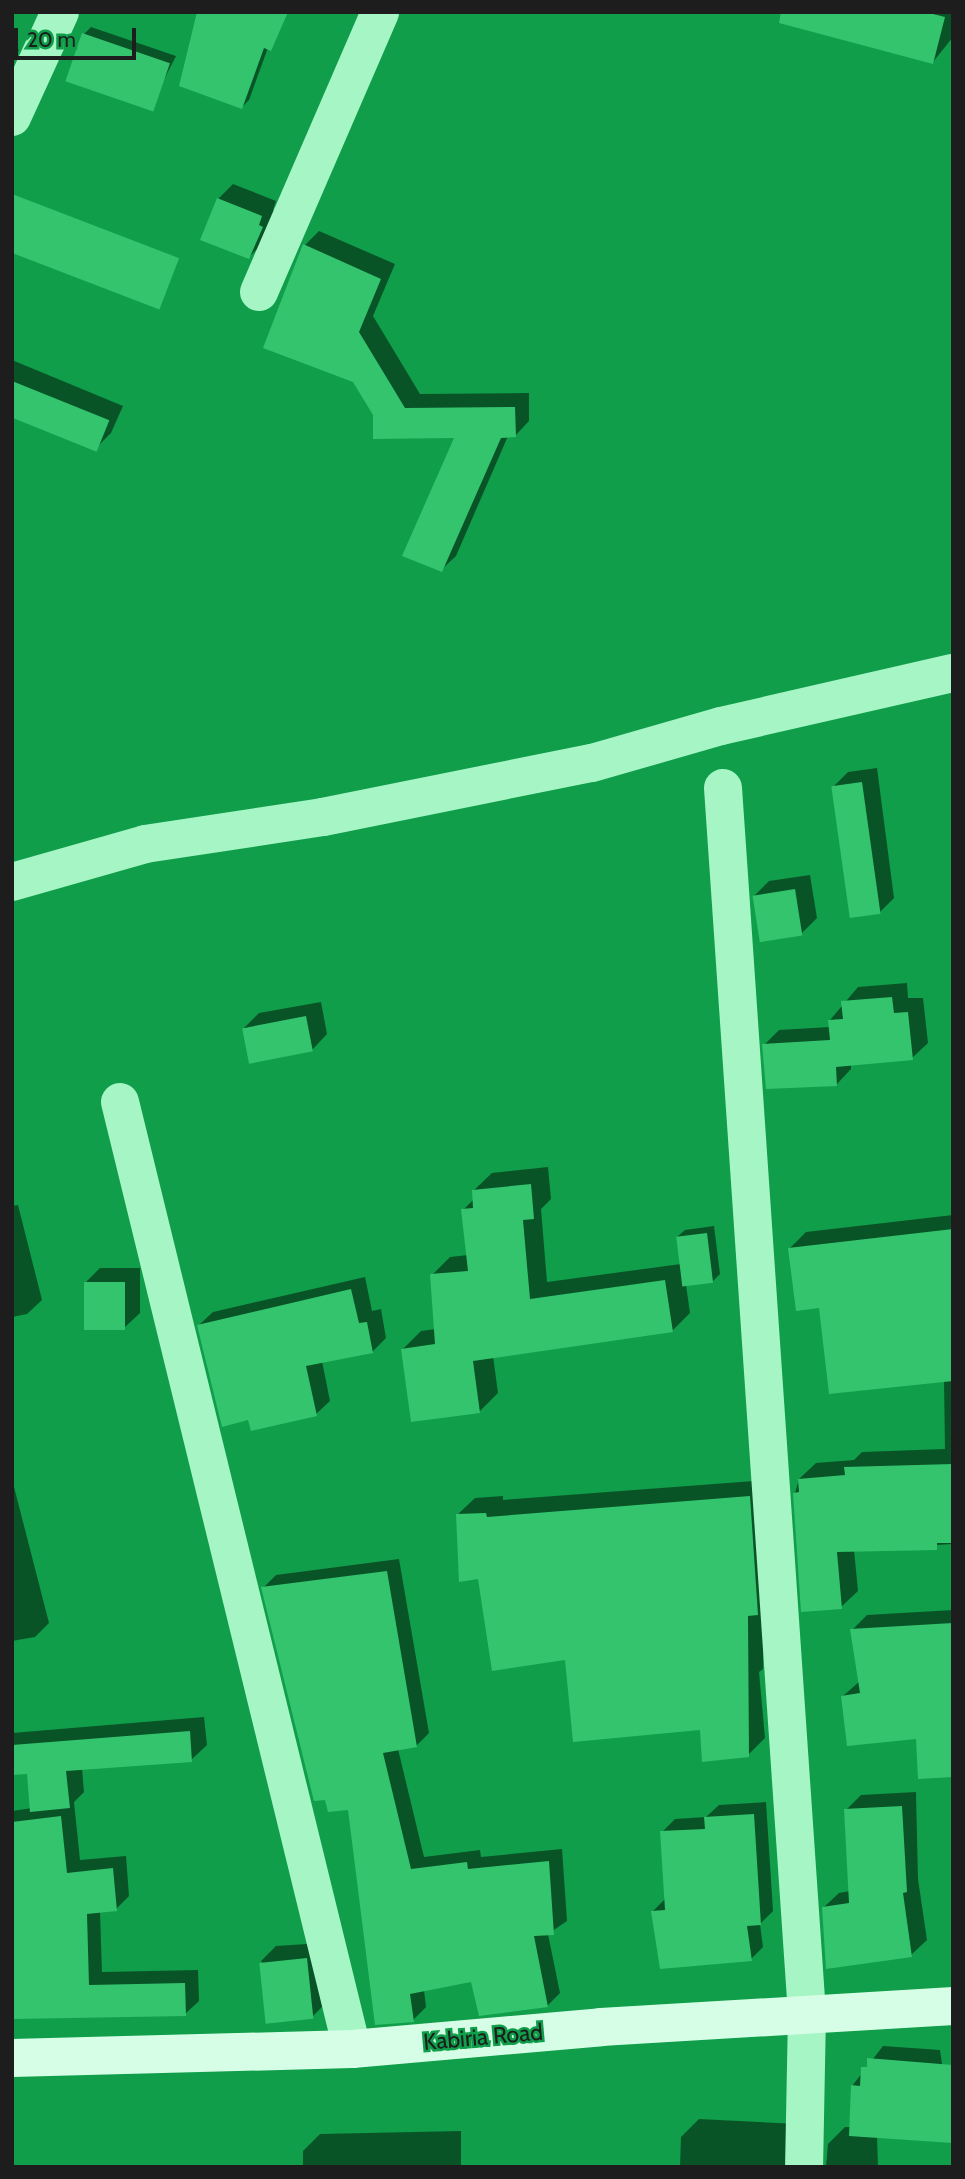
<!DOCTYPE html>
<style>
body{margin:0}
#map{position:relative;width:965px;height:2179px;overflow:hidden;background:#109e4a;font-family:Cabin,sans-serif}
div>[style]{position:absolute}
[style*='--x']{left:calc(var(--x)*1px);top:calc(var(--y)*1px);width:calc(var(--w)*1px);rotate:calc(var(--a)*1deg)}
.shadow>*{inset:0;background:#0007}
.building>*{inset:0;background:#34c46e;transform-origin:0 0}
.minor>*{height:38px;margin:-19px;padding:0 19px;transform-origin:19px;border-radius:19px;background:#a5f5c5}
.secondary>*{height:38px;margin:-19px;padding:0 19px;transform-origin:19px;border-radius:19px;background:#d6fee6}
span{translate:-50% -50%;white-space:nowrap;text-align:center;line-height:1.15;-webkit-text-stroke:5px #109e4a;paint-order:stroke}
.street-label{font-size:23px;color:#1d1d1d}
.frame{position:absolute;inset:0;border:14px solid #1d1d1d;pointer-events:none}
.scale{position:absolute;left:14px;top:28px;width:122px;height:32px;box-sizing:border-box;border:4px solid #1d1d1d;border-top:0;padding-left:9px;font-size:21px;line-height:24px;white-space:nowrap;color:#1d1d1d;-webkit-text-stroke:5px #109e4a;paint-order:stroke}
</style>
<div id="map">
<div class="shadow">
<div style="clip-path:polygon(199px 12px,281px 12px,249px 100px,242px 107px)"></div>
<div style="clip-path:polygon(825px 12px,953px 12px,953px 37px,933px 62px)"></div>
<div style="clip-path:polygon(91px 27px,176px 56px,151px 105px,84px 34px)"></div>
<div style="clip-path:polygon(12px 47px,19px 50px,12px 62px)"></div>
<div style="clip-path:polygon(233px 184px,276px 201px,273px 210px,277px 211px,264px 242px,249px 257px,218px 199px)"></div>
<div style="clip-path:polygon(319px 231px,395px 264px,373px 316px,420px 394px,529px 393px,529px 421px,515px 436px,508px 436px,456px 556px,441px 570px,456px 436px,374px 414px,305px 245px)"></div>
<div style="clip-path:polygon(12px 360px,123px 406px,111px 433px,96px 448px,12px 413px)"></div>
<div style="clip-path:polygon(877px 768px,894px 898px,879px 913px,833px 787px,848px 772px)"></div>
<div style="clip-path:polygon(810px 875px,817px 918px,802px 933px,754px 896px,769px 881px)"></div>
<div style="clip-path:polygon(907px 983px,908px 998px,923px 998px,928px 1043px,912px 1058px,851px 1064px,851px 1069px,836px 1085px,764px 1045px,779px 1030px,830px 1027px,830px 1020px,858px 987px)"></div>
<div style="clip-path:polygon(321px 1002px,327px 1034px,312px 1050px,244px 1028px,259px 1013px)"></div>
<div style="clip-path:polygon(548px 1167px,551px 1199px,541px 1209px,547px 1282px,681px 1264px,677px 1237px,685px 1230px,714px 1226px,720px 1274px,713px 1281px,686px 1285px,690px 1313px,672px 1331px,493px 1356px,498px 1393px,480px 1411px,403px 1349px,421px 1331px,436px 1329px,432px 1275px,450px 1257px,468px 1255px,463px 1210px,474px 1199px,473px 1191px,492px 1173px)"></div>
<div style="clip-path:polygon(18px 1205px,42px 1300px,27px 1314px,12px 1317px,12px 1206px)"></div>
<div style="clip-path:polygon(953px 1215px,953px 1544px,854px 1550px,858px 1591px,841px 1607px,795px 1493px,799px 1479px,816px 1463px,854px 1460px,862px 1452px,945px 1449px,944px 1381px,821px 1306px,789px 1249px,806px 1232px)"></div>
<div style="clip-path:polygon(100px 1268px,140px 1268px,140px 1313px,124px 1328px,85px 1283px)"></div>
<div style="clip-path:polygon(365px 1277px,372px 1311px,381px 1309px,386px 1338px,372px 1352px,322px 1361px,330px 1401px,316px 1414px,250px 1418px,199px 1325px,213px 1312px)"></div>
<div style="clip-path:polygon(12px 1479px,49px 1623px,35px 1637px,12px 1641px)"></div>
<div style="clip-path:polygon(evenodd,766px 1480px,763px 1669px,759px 1672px,765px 1738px,748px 1755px,566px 1658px,480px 1576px,457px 1515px,475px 1498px,503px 1496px,503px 1500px,766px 1480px,743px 1679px,749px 1743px,746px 1743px,743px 1679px)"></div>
<div style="clip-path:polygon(399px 1559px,429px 1733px,416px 1746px,398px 1749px,424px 1857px,480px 1850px,481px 1857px,562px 1849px,567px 1921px,548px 1934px,560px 1993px,547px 2006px,473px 1980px,424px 1990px,426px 2007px,413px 2020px,350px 1808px,263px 1588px,276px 1575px)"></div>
<div style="clip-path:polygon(953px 1610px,953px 1776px,918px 1737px,843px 1696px,860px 1681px,852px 1630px,867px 1615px)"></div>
<div style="clip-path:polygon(204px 1717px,207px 1745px,191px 1760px,82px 1768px,84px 1792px,74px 1802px,80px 1860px,126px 1856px,129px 1896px,116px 1909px,100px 1911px,102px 1972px,198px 1970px,199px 2001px,185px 2014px,12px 2017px,12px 1811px,32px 1808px,28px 1772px,12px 1773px,12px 1733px)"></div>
<div style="clip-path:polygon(916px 1792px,918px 1879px,927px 1940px,911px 1955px,823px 1908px,839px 1893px,850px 1891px,846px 1810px,861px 1795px)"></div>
<div style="clip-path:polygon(766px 1802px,773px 1911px,760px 1924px,763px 1947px,751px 1959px,653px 1911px,666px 1898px,662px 1832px,675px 1819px,706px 1817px,719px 1805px)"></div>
<div style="clip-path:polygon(322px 1943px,327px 2002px,312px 2017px,261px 1961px,276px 1946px)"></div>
<div style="clip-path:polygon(883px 2046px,940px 2050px,951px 2126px,877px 2136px,878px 2167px,826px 2167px,828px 2144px,845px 2127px,851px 2127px,852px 2086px)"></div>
<div style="clip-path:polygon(699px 2119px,799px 2124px,813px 2167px,680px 2167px,681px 2137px)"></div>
<div style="clip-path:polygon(461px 2131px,461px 2167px,303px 2167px,303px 2151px,320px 2134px)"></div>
</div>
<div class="building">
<div style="clip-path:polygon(197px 12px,288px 12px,271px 51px,264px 48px,242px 109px,179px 86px)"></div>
<div style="clip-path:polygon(781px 12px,925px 12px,945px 17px,933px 64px,779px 23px)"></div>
<div style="left:82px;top:33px;width:93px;height:51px;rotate:19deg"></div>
<div style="left:12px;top:194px;width:179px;height:55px;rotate:21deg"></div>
<div style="clip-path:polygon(217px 198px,262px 216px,259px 225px,263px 227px,249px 259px,200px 240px)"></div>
<div style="clip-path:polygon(303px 244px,381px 279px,359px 332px,405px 408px,515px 407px,516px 437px,501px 438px,442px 572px,402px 556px,454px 438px,373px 439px,373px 415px,353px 382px,263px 348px)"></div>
<div style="left:12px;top:381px;width:105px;height:34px;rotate:22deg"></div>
<div style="left:862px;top:782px;width:133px;height:31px;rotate:82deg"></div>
<div style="left:795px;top:889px;width:47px;height:43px;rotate:81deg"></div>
<div style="clip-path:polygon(892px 997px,894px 1013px,908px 1012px,913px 1060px,836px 1067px,837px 1086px,766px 1089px,762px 1044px,830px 1040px,828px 1020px,843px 1019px,841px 1001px)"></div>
<div style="left:306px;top:1016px;width:36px;height:65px;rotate:79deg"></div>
<div style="clip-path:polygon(531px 1184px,534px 1219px,523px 1220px,530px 1299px,665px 1280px,673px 1332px,473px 1361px,480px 1413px,411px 1422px,401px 1349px,435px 1344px,430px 1274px,468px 1271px,461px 1209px,473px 1208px,472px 1190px)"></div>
<div style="clip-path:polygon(953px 1229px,953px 1381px,829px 1394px,819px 1308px,796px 1311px,788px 1248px)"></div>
<div style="left:707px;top:1233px;width:50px;height:31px;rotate:83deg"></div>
<div style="left:84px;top:1282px;width:41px;height:48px"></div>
<div style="clip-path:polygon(351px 1289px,359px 1323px,367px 1322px,373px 1353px,306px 1366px,317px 1416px,251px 1431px,248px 1420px,222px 1427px,197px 1325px)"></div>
<div style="clip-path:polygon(953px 1464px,953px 1543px,937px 1543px,937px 1550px,837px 1552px,842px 1609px,801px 1612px,793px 1493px,799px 1492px,798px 1479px,845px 1475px,844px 1467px)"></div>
<div style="clip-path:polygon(750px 1496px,758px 1615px,748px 1616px,749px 1757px,702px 1762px,700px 1730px,573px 1742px,565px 1660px,492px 1671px,478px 1579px,459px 1582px,456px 1514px,486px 1513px,487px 1517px)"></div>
<div style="clip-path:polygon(387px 1571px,417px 1747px,383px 1753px,411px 1869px,467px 1862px,468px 1869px,549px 1861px,554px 1935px,534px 1936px,548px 2007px,479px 2016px,471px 1982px,410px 1994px,414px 2022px,375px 2025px,348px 1810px,328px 1812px,325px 1800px,314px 1801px,261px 1587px)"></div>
<div style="clip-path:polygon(953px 1623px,953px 1777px,918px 1779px,916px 1739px,847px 1746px,841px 1696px,860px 1693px,850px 1629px)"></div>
<div style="clip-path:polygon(190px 1731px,192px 1762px,66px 1771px,70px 1808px,30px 1812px,27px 1774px,12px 1775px,12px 1745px)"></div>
<div style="clip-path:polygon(902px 1806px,907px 1892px,903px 1893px,912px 1957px,826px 1969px,822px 1907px,849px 1903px,844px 1809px)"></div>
<div style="clip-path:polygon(754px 1814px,761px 1925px,747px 1926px,752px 1961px,660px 1969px,651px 1911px,665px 1910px,660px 1831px,705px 1829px,704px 1817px)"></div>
<div style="clip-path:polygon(61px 1816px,67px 1873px,113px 1868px,117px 1911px,87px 1914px,89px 1985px,185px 1983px,186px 2016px,12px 2019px,12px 1822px)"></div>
<div style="left:307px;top:1958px;width:61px;height:48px;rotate:84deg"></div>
<div style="clip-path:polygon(867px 2058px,953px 2065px,953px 2143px,849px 2136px,851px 2085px,860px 2086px,861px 2067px,867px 2067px)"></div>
</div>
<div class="minor">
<div style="--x:12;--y:117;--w:115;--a:-65.4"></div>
<div style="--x:259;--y:292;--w:305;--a:-66.6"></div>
<div style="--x:723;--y:788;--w:1229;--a:86.08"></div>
<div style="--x:807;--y:2014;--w:153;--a:91.1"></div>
<div style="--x:12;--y:882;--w:138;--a:-15.9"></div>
<div style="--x:145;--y:844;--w:180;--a:-8.6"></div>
<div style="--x:323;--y:817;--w:274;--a:-11.4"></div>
<div style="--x:592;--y:763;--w:134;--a:-16"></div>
<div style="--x:721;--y:726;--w:238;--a:-12.9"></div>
<div style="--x:120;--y:1102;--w:975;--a:76.23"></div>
</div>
<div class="secondary">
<div style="--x:12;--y:2058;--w:340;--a:-1.5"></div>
<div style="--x:352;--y:2049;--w:250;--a:-5"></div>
<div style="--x:601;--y:2027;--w:353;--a:-3.4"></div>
</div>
<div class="street-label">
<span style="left:483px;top:2037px;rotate:-5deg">Kabiria Road</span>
</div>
<div class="frame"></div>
<div class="scale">20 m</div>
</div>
